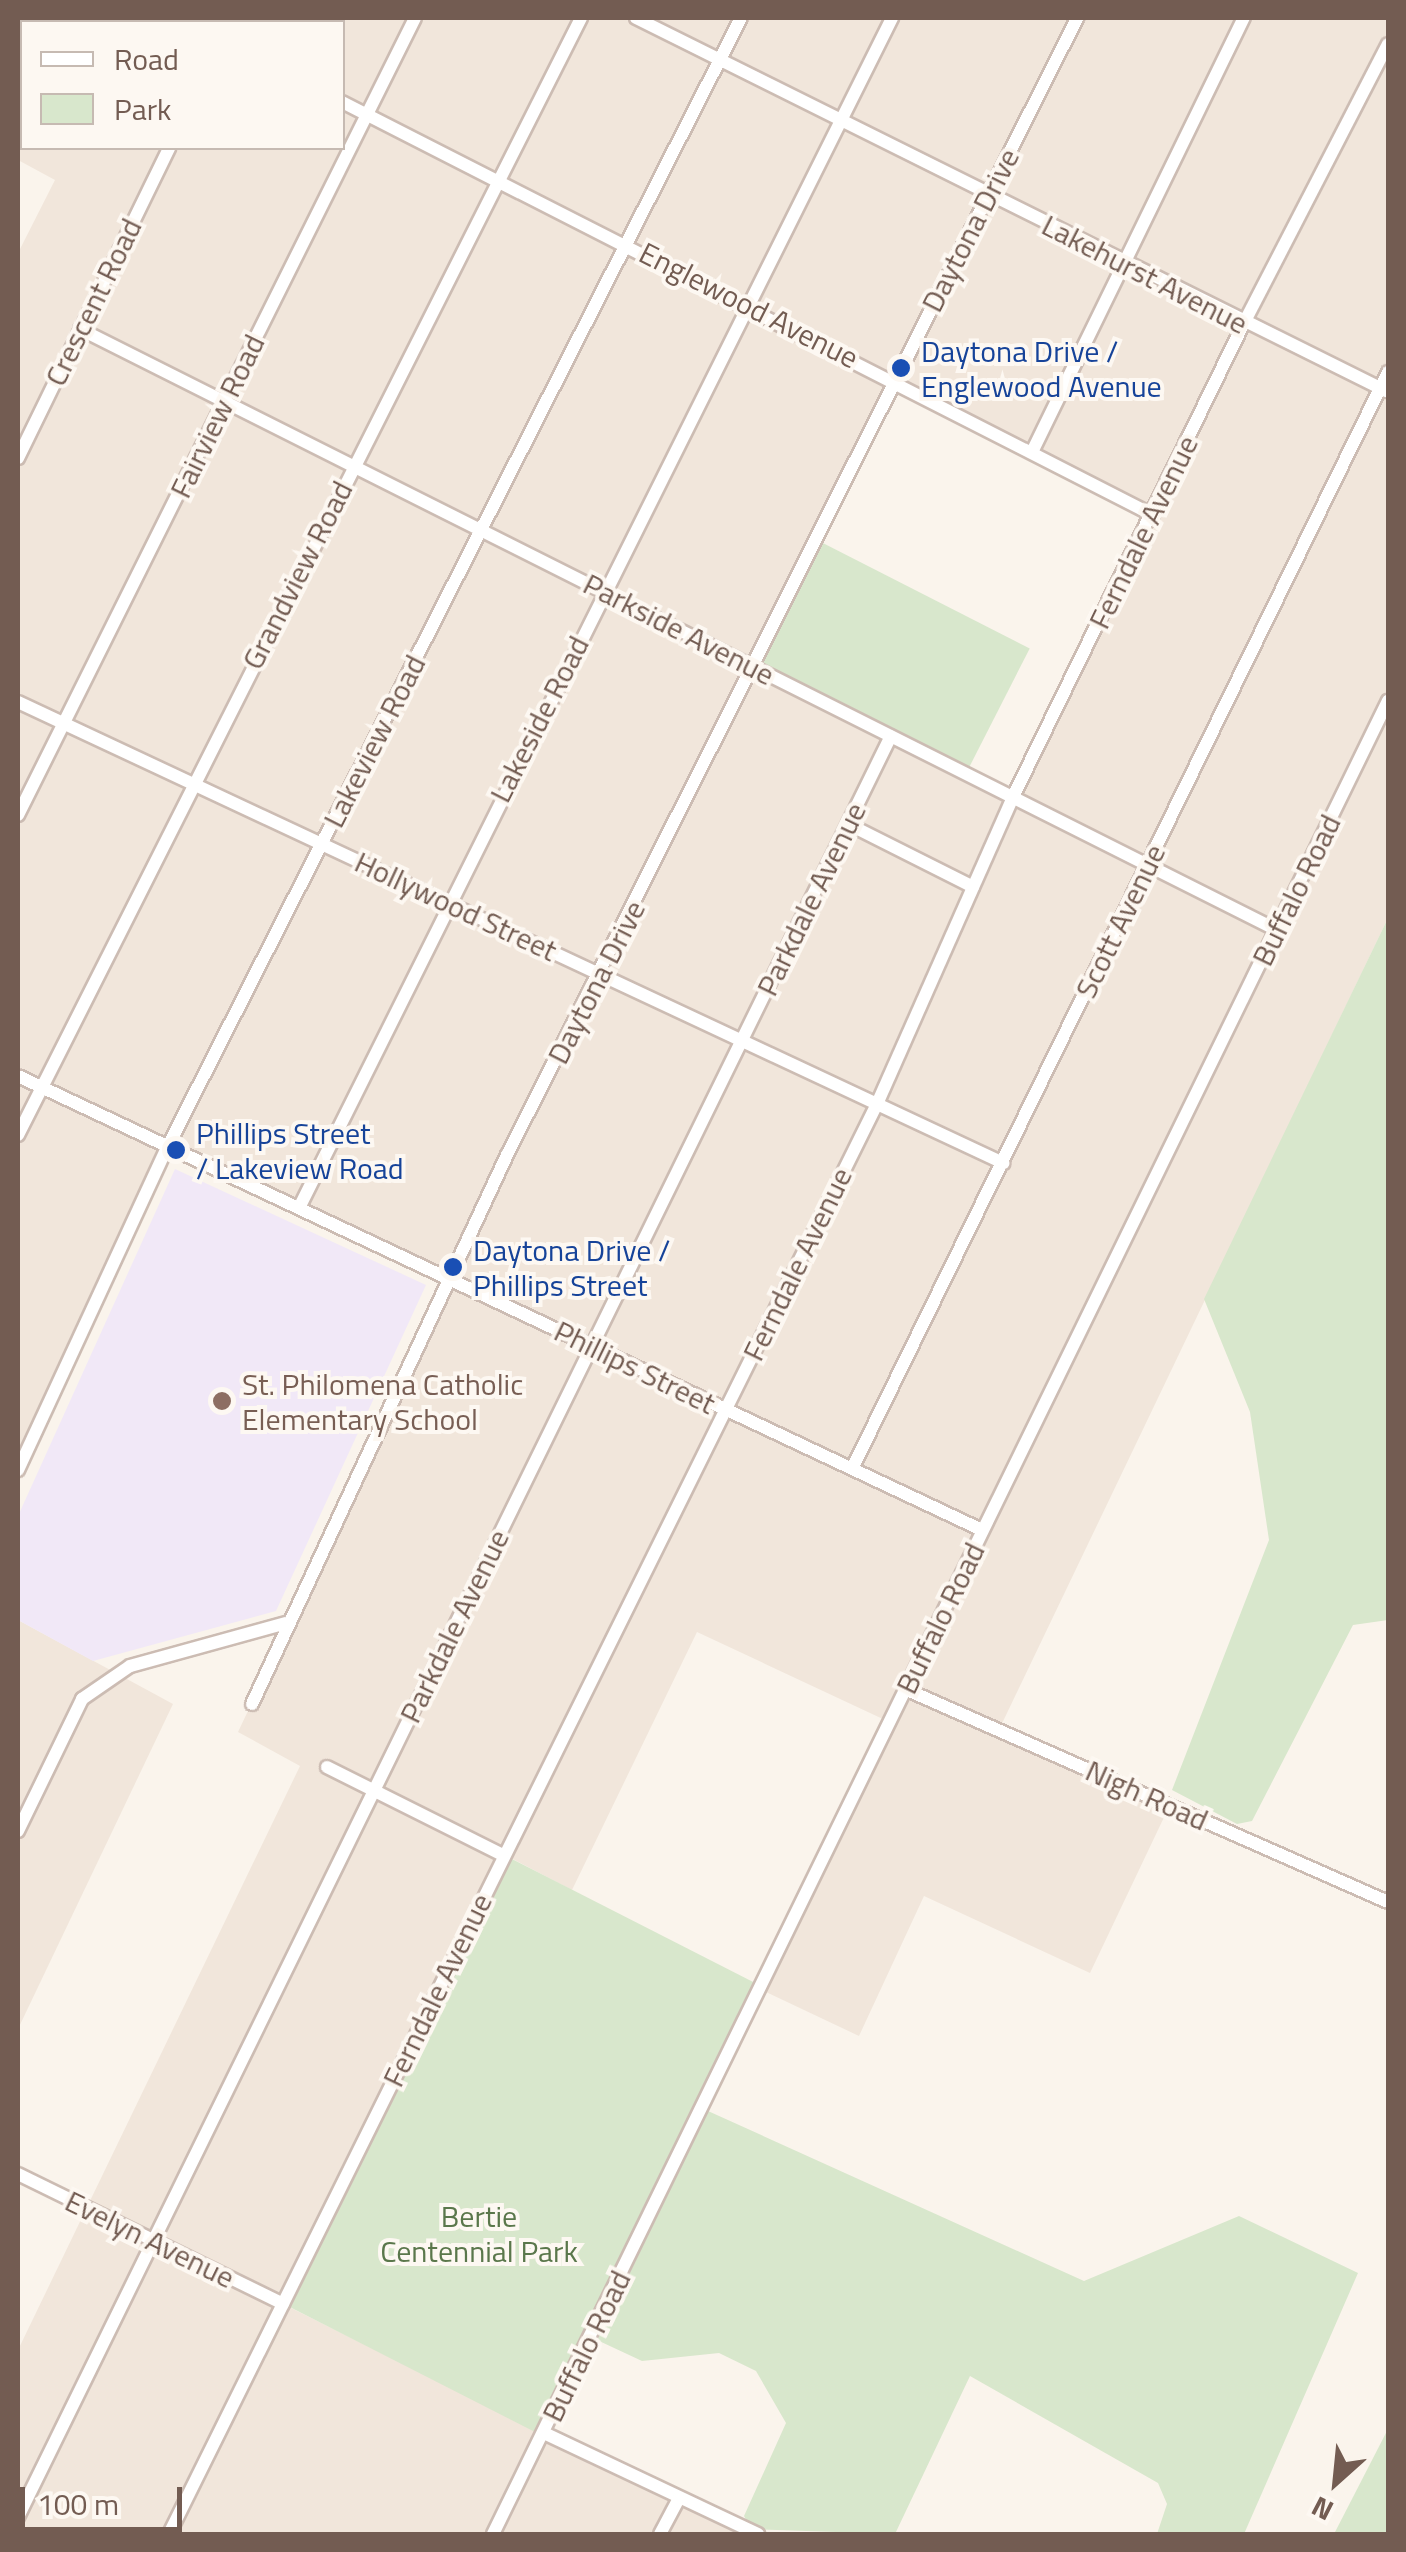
<!DOCTYPE html>
<style>
body{margin:0}
#map{position:relative;width:1406px;height:2552px;overflow:hidden;background:#faf4ec;font-family:"Titillium Web",sans-serif}
div>[style]{position:absolute}
[style*='--x']{left:calc(var(--x)*1px);top:calc(var(--y)*1px);width:calc(var(--w)*1px);rotate:calc(var(--a)*1deg)}
.residential>*{inset:0;background:#f1e6db}
.education>*{inset:0;background:#f1e8f7}
.green>*{inset:0;background:#d8e7cc;transform-origin:0 0}
.roads{filter:drop-shadow(2px 0 #ccbcb3) drop-shadow(-2px 0 #ccbcb3) drop-shadow(0 2px #ccbcb3) drop-shadow(0 -2px #ccbcb3)}
.minor>*{height:12px;margin:-6px;padding:0 6px;transform-origin:6px;border-radius:6px;background:#fff}
.dots>*{width:28px;height:28px;translate:-50% -50%;box-sizing:border-box;border:5px solid #fdf8f2;border-radius:50%}
span{translate:-50% -50%;white-space:nowrap;text-align:center;line-height:1.15;-webkit-text-stroke:8px #fdf8f2;paint-order:stroke}
.street-label{font-size:30px;color:#735c52}
.transit-label{font-size:30px;color:#164399}
.left{translate:0 -50%;text-align:left}
.education-label{font-size:30px;color:#785e54}
.park-label{font-size:30px;color:#5a774b}
.frame{position:absolute;inset:0;border:20px solid #735c52;pointer-events:none}
.legend{position:absolute;left:20px;top:20px;width:325px;height:130px;box-sizing:border-box;background:#fdf8f2;border:2px solid #c6bab2;margin:0;padding:12px 18px;list-style:none;font-size:30px;color:#735c52}
.legend li{display:flex;align-items:center;gap:20px;height:50px}
.legend b{width:50px;border:2px solid #c6bab2}
.north{position:absolute;left:1286px;top:2432px;width:100px;height:100px;-webkit-text-stroke:8px #fdf8f2;paint-order:stroke;rotate:207deg;font-size:28px;font-weight:700;line-height:40px;text-align:center;color:#735c52}
.north::after{content:'';display:block;margin:auto;width:35px;height:45px;background:#735c52;clip-path:polygon(50% 0,100% 100%,50% 72%,0 100%)}
.scale{position:absolute;left:20px;top:2487px;width:162px;height:45px;box-sizing:border-box;border:5px solid #735c52;border-top:0;padding-left:12px;font-size:30px;line-height:35px;white-space:nowrap;color:#735c52;-webkit-text-stroke:8px #fdf8f2;paint-order:stroke}
</style>
<div id="map">
<div class="residential">
<div style="clip-path:polygon(evenodd,18px 18px,1388px 18px,1388px 918px,996px 1736px,1167px 1811px,1090px 1973px,924px 1896px,859px 2036px,766px 1992px,904px 1707px,885px 1720px,697px 1632px,572px 1890px,505px 1855px,283px 2304px,745px 2534px,18px 2534px,18px 2350px,300px 1766px,238px 1732px,451px 1281px,168px 1147px,18px 1472px,18px 253px,55px 180px,18px 160px,18px 18px,22px 22px,342px 22px,342px 148px,22px 148px,22px 22px,18px 18px,895px 380px,1153px 515px,1017px 802px,752px 665px,895px 380px)"></div>
<div style="clip-path:polygon(18px 1620px,173px 1704px,18px 2029px)"></div>
</div>
<div class="education">
<div style="clip-path:polygon(175px 1169px,426px 1285px,276px 1611px,93px 1661px,18px 1620px,18px 1516px)"></div>
</div>
<div class="green">
<div style="left:815px;top:539px;width:241px;height:141px;rotate:27deg"></div>
<div style="clip-path:polygon(1388px 918px,1388px 1620px,1353px 1625px,1252px 1821px,1237px 1824px,1172px 1790px,1269px 1540px,1250px 1412px,1204px 1299px)"></div>
<div style="left:504px;top:1855px;width:289px;height:500px;rotate:27deg"></div>
<div style="clip-path:polygon(708px 2111px,1084px 2281px,1239px 2216px,1358px 2273px,1244px 2534px,1157px 2534px,1167px 2504px,1158px 2483px,970px 2376px,895px 2534px,751px 2529px,744px 2516px,786px 2423px,756px 2371px,719px 2353px,642px 2361px,597px 2340px)"></div>
<div style="clip-path:polygon(1388px 2429px,1388px 2534px,1334px 2534px)"></div>
</div>
<div class="roads">
<div class="minor">
<div style="--x:161;--y:18;--w:12;--a:20"></div>
<div style="--x:636;--y:18;--w:838;--a:26.44"></div>
<div style="--x:235;--y:22;--w:5;--a:-53"></div>
<div style="--x:18;--y:37;--w:9;--a:63"></div>
<div style="--x:18;--y:64;--w:9;--a:-63"></div>
<div style="--x:342;--y:102;--w:910;--a:26.99"></div>
<div style="--x:80;--y:329;--w:1339;--a:26.66"></div>
<div style="--x:1033;--y:450;--w:481;--a:-64"></div>
<div style="--x:18;--y:458;--w:345;--a:-64"></div>
<div style="--x:18;--y:702;--w:1088;--a:25.08"></div>
<div style="--x:18;--y:815;--w:890;--a:-63.52"></div>
<div style="--x:848;--y:824;--w:140;--a:26.7"></div>
<div style="--x:18;--y:1076;--w:1066;--a:25.22"></div>
<div style="--x:18;--y:1135;--w:1251;--a:-63.25"></div>
<div style="--x:299;--y:1208;--w:1330;--a:-63.51"></div>
<div style="--x:852;--y:1469;--w:1221;--a:-63.96"></div>
<div style="--x:18;--y:1470;--w:357;--a:-65.2"></div>
<div style="--x:168;--y:1146;--w:1265;--a:-63.07"></div>
<div style="--x:905;--y:1689;--w:528;--a:23.8"></div>
<div style="--x:252;--y:1704;--w:605;--a:-65.09"></div>
<div style="--x:507;--y:1155;--w:1272;--a:-63.37"></div>
<div style="--x:327;--y:1767;--w:197;--a:26.6"></div>
<div style="--x:18;--y:1831;--w:147;--a:-64.1"></div>
<div style="--x:82;--y:1699;--w:58;--a:-34.5"></div>
<div style="--x:130;--y:1666;--w:162;--a:-15.4"></div>
<div style="--x:18;--y:2174;--w:295;--a:26.1"></div>
<div style="--x:544;--y:2433;--w:237;--a:25.3"></div>
<div style="--x:18;--y:2517;--w:1983;--a:-63.89"></div>
<div style="--x:169;--y:2534;--w:1596;--a:-63.66"></div>
<div style="--x:877;--y:1104;--w:331;--a:-66.1"></div>
<div style="--x:1011;--y:801;--w:530;--a:-64.02"></div>
<div style="--x:1243;--y:325;--w:316;--a:-62.7"></div>
<div style="--x:493;--y:2534;--w:2040;--a:-63.98"></div>
<div style="--x:660;--y:2534;--w:40;--a:-62"></div>
</div>
</div>
<div class="dots">
<div style="left:901px;top:368px;background:#1a4fb4"></div>
<div style="left:176px;top:1150px;background:#1a4fb4"></div>
<div style="left:453px;top:1267px;background:#1a4fb4"></div>
<div style="left:222px;top:1401px;background:#8d6e63"></div>
</div>
<div class="street-label">
<span style="left:970px;top:230px;rotate:-63deg">Daytona Drive</span>
<span style="left:1145px;top:274px;rotate:27deg">Lakehurst Avenue</span>
<span style="left:93px;top:302px;rotate:-64deg">Crescent Road</span>
<span style="left:749px;top:305px;rotate:27deg">Englewood Avenue</span>
<span style="left:217px;top:416px;rotate:-64deg">Fairview Road</span>
<span style="left:1143px;top:532px;rotate:-64deg">Ferndale Avenue</span>
<span style="left:297px;top:575px;rotate:-63deg">Grandview Road</span>
<span style="left:679px;top:629px;rotate:27deg">Parkside Avenue</span>
<span style="left:539px;top:719px;rotate:-63deg">Lakeside Road</span>
<span style="left:374px;top:741px;rotate:-63deg">Lakeview Road</span>
<span style="left:1296px;top:890px;rotate:-64deg">Buffalo Road</span>
<span style="left:811px;top:899px;rotate:-64deg">Parkdale Avenue</span>
<span style="left:456px;top:906px;rotate:25deg">Hollywood Street</span>
<span style="left:1120px;top:921px;rotate:-64deg">Scott Avenue</span>
<span style="left:596px;top:982px;rotate:-63deg">Daytona Drive</span>
<span style="left:797px;top:1264px;rotate:-64deg">Ferndale Avenue</span>
<span style="left:635px;top:1367px;rotate:26deg">Phillips Street</span>
<span style="left:940px;top:1618px;rotate:-64deg">Buffalo Road</span>
<span style="left:454px;top:1626px;rotate:-64deg">Parkdale Avenue</span>
<span style="left:1147px;top:1795px;rotate:24deg">Nigh Road</span>
<span style="left:437px;top:1990px;rotate:-64deg">Ferndale Avenue</span>
<span style="left:150px;top:2239px;rotate:26deg">Evelyn Avenue</span>
<span style="left:586px;top:2346px;rotate:-64deg">Buffalo Road</span>
</div>
<div class="transit-label">
<span class="left" style="left:921px;top:368px">Daytona Drive /<br>Englewood Avenue</span>
<span class="left" style="left:196px;top:1150px">Phillips Street<br>/ Lakeview Road</span>
<span class="left" style="left:473px;top:1267px">Daytona Drive /<br>Phillips Street</span>
</div>
<div class="education-label">
<span class="left" style="left:242px;top:1401px">St. Philomena Catholic<br>Elementary School</span>
</div>
<div class="park-label">
<span style="left:479px;top:2233px">Bertie<br>Centennial Park</span>
</div>
<div class="frame"></div>
<ul class="legend">
<li><b style="height:12px;background:#fff"></b>Road</li>
<li><b style="height:28px;background:#d8e7cc"></b>Park</li>
</ul>
<div class="north">N</div>
<div class="scale">100 m</div>
</div>
